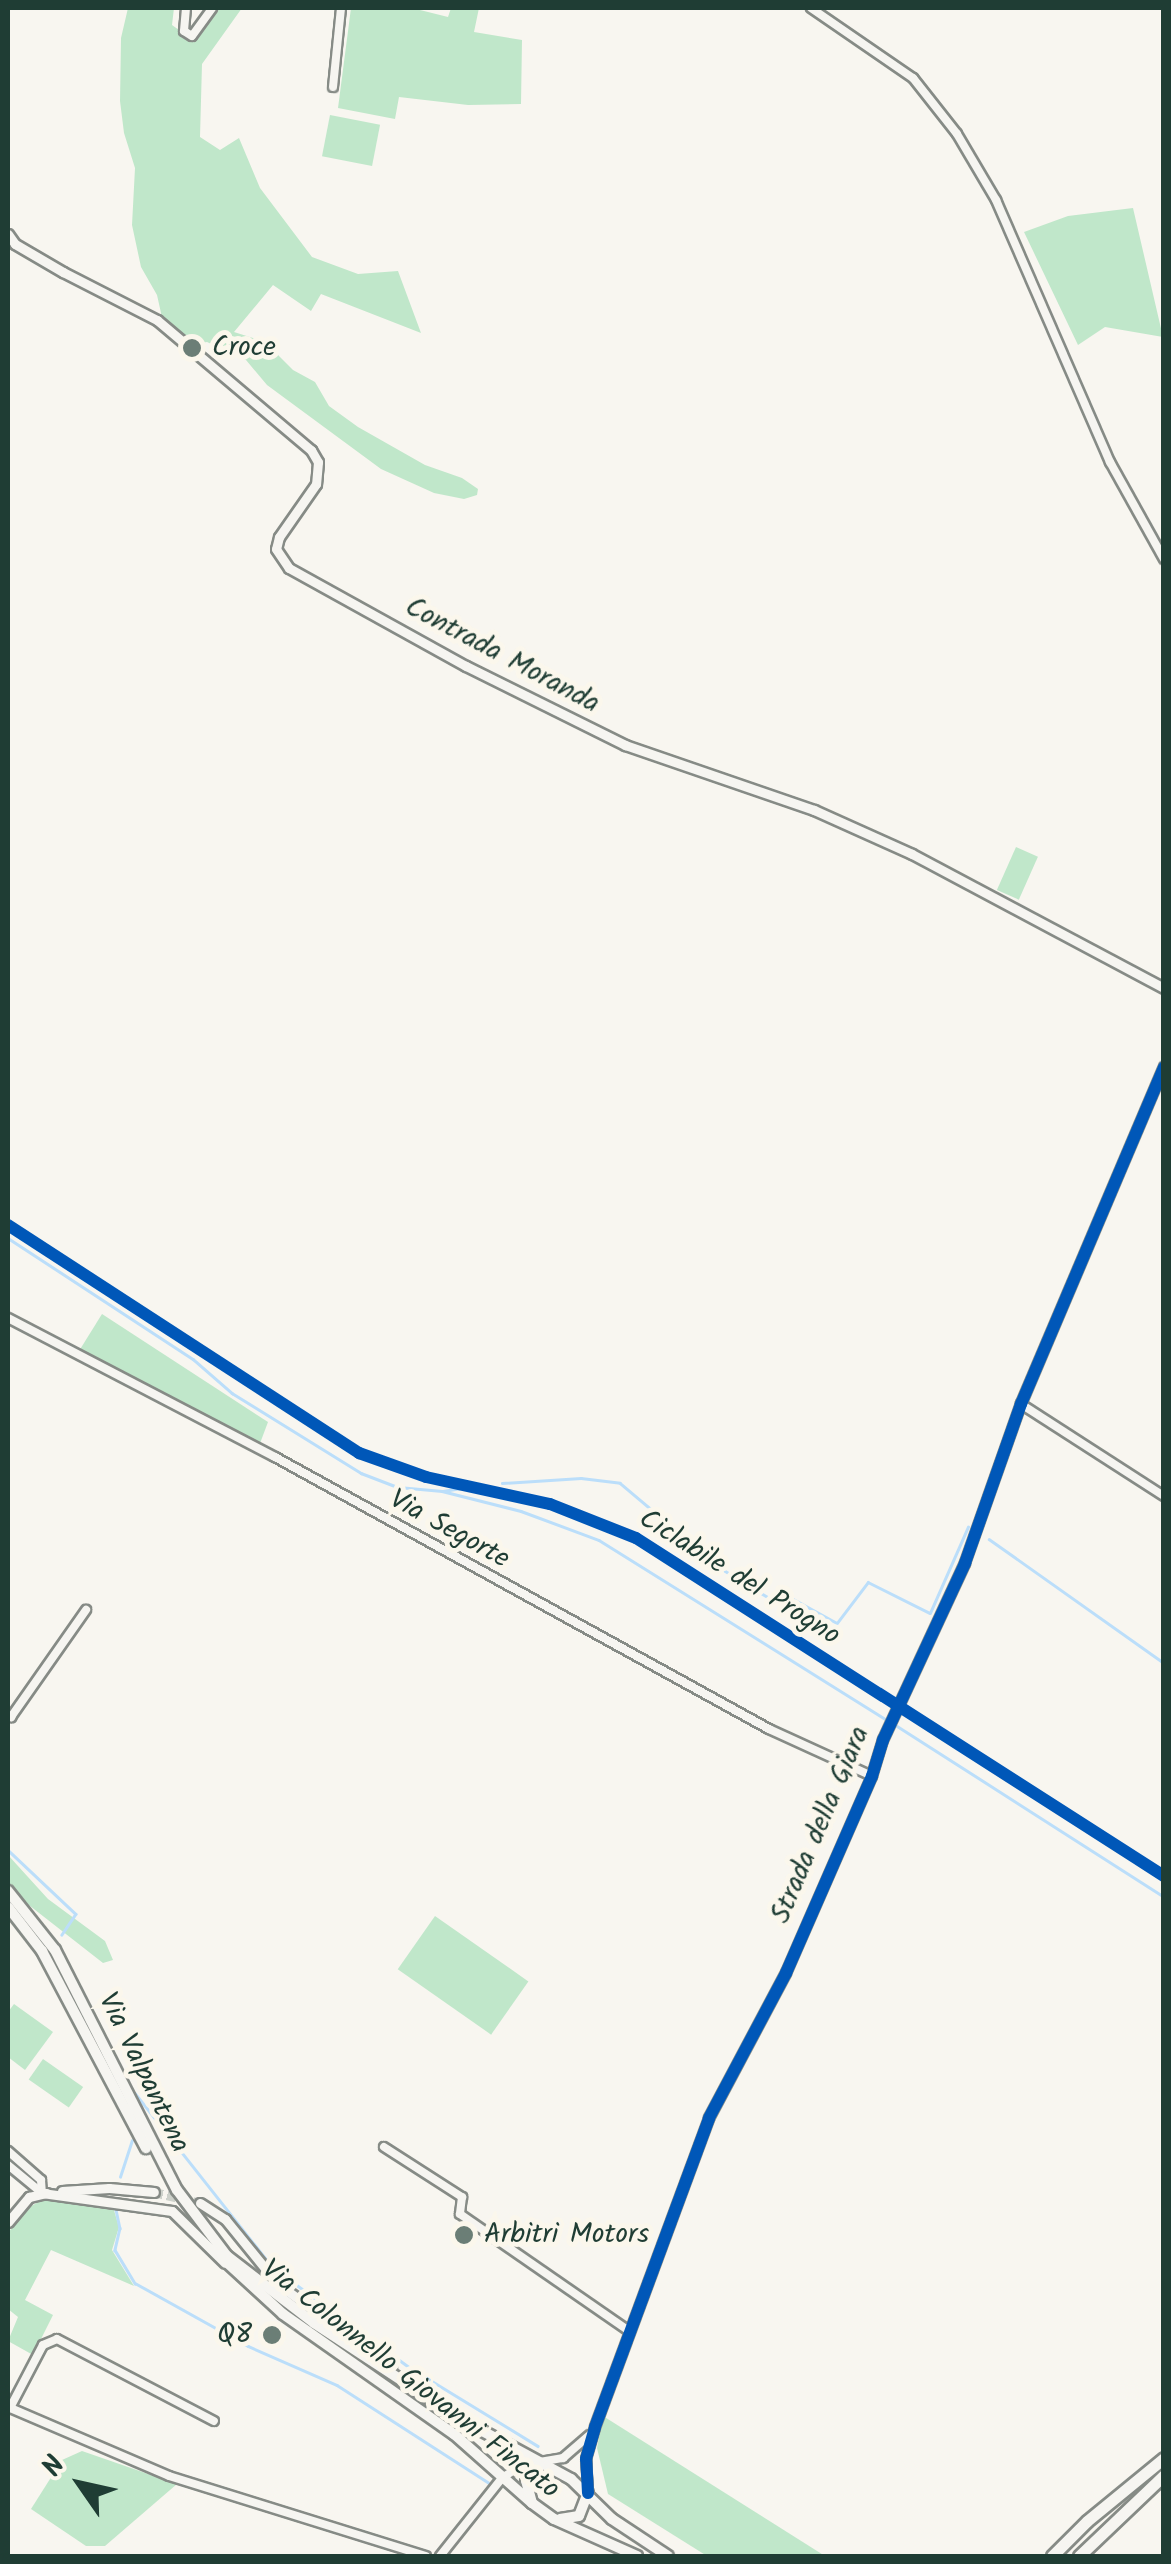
<!DOCTYPE html>
<style>
body{margin:0}
#map{position:relative;width:1171px;height:2564px;overflow:hidden;background:#f8f6f0;font-family:Kalam,sans-serif}
div>[style]{position:absolute}
[style*='--x']{left:calc(var(--x)*1px);top:calc(var(--y)*1px);width:calc(var(--w)*1px);rotate:calc(var(--a)*1deg)}
.green>*{inset:0;background:#c0e7ca;transform-origin:0 0}
.stream>*{height:2.5px;margin:-1.25px;padding:0 1.25px;transform-origin:1.25px;border-radius:1.25px;background:#bbdefa}
.tertiary-tunnel>*{height:9px;margin-top:-4.5px;transform-origin:0;background:repeating-linear-gradient(90deg,#cdd1ca 0 9px,transparent 0 13.5px)}
.roads{filter:drop-shadow(2px 0 #868b86) drop-shadow(-2px 0 #868b86) drop-shadow(0 2px #868b86) drop-shadow(0 -2px #868b86)}
.minor>*{height:8px;margin:-4px;padding:0 4px;transform-origin:4px;border-radius:4px;background:#f6f5f1}
.tertiary>*{height:9px;margin:-4.5px;padding:0 4.5px;transform-origin:4.5px;border-radius:4.5px;background:#f6f5f1}
.secondary>*{height:10px;margin:-5px;padding:0 5px;transform-origin:5px;border-radius:5px;background:#f6f5f1}
.trunk>*{height:11px;margin:-5.5px;padding:0 5.5px;transform-origin:5.5px;border-radius:5.5px;background:#f6f5f1}
.cycleway>*{height:12px;margin:-6px;padding:0 6px;transform-origin:6px;border-radius:6px;background:#0057b8}
.dots>*{width:28px;height:28px;translate:-50% -50%;box-sizing:border-box;border:5px solid #fbf7ec;border-radius:50%}
span{translate:-50% -50%;white-space:nowrap;text-align:center;line-height:1.15;-webkit-text-stroke:10px #fbf7ec;paint-order:stroke}
.poi-label{font-size:28px;color:#1f3d34}
.left{translate:0 -50%;text-align:left}
.right{translate:-100% -50%;text-align:right}
.street-label{font-size:28px;color:#1f3d34}
.frame{position:absolute;inset:0;border:10px solid #1f3d34;pointer-events:none}
.north{position:absolute;left:30px;top:2434px;width:100px;height:100px;-webkit-text-stroke:8px #fbf7ec;paint-order:stroke;rotate:304deg;font-size:28px;font-weight:700;line-height:40px;text-align:center;color:#1f3d34}
.north::after{content:'';display:block;margin:auto;width:35px;height:45px;background:#1f3d34;clip-path:polygon(50% 0,100% 100%,50% 72%,0 100%)}
</style>
<div id="map">
<div class="green">
<div style="clip-path:polygon(128px 8px,174px 8px,172px 25px,186px 35px,191px 35px,210px 8px,242px 8px,202px 64px,200px 137px,220px 150px,239px 138px,260px 188px,312px 257px,358px 274px,398px 271px,421px 333px,321px 294px,311px 311px,273px 285px,234px 332px,265px 342px,293px 370px,315px 382px,329px 406px,358px 427px,425px 465px,462px 478px,478px 489px,477px 495px,464px 499px,434px 493px,381px 469px,267px 385px,246px 360px,207px 342px,190px 345px,163px 322px,157px 295px,141px 267px,132px 225px,135px 168px,124px 133px,120px 101px,121px 38px)"></div>
<div style="clip-path:polygon(351px 8px,412px 8px,448px 17px,451px 8px,479px 8px,474px 32px,522px 40px,521px 104px,468px 105px,399px 97px,395px 119px,338px 108px)"></div>
<div style="left:330px;top:115px;width:51px;height:42px;rotate:11deg"></div>
<div style="clip-path:polygon(1133px 208px,1163px 337px,1105px 327px,1078px 345px,1024px 232px,1068px 216px)"></div>
<div style="left:1016px;top:847px;width:24px;height:47px;rotate:24deg"></div>
<div style="clip-path:polygon(102px 1314px,268px 1422px,259px 1446px,79px 1351px)"></div>
<div style="clip-path:polygon(8px 1855px,48px 1899px,105px 1941px,113px 1960px,103px 1963px,16px 1895px,8px 1882px)"></div>
<div style="left:435px;top:1916px;width:114px;height:65px;rotate:35deg"></div>
<div style="clip-path:polygon(14px 2004px,53px 2032px,25px 2070px,8px 2057px,8px 2012px)"></div>
<div style="left:43px;top:2059px;width:49px;height:25px;rotate:35deg"></div>
<div style="clip-path:polygon(42px 2200px,113px 2207px,119px 2227px,112px 2250px,134px 2286px,51px 2250px,25px 2300px,53px 2315px,33px 2355px,8px 2341px,18px 2317px,8px 2309px,8px 2233px,26px 2209px)"></div>
<div style="clip-path:polygon(603px 2416px,825px 2556px,707px 2556px,608px 2494px,597px 2448px)"></div>
<div style="clip-path:polygon(82px 2451px,177px 2484px,105px 2546px,86px 2546px,31px 2509px,62px 2460px)"></div>
</div>
<div class="stream">
<div style="--x:8;--y:1238;--w:221;--a:33.2"></div>
<div style="--x:193;--y:1359;--w:52;--a:41.1"></div>
<div style="--x:232;--y:1393;--w:152;--a:31.8"></div>
<div style="--x:361;--y:1473;--w:40;--a:21"></div>
<div style="--x:398;--y:1487;--w:44;--a:5.2"></div>
<div style="--x:442;--y:1491;--w:81;--a:14.2"></div>
<div style="--x:521;--y:1511;--w:83;--a:20.4"></div>
<div style="--x:599;--y:1540;--w:340;--a:32"></div>
<div style="--x:502;--y:1483;--w:79;--a:-3.6"></div>
<div style="--x:581;--y:1478;--w:39;--a:7"></div>
<div style="--x:620;--y:1483;--w:133;--a:40.1"></div>
<div style="--x:722;--y:1569;--w:57;--a:31.5"></div>
<div style="--x:771;--y:1599;--w:11;--a:-56"></div>
<div style="--x:777;--y:1590;--w:68;--a:28.8"></div>
<div style="--x:837;--y:1623;--w:51;--a:-52.9"></div>
<div style="--x:868;--y:1582;--w:69;--a:26.6"></div>
<div style="--x:930;--y:1613;--w:94;--a:-66.2"></div>
<div style="--x:443;--y:1491;--w:26;--a:-9"></div>
<div style="--x:989;--y:1539;--w:214;--a:35.3"></div>
<div style="--x:894;--y:1724;--w:321;--a:32.6"></div>
<div style="--x:8;--y:1850;--w:93;--a:43.3"></div>
<div style="--x:76;--y:1914;--w:25;--a:124"></div>
<div style="--x:135;--y:2093;--w:211;--a:51.7"></div>
<div style="--x:266;--y:2259;--w:32;--a:41"></div>
<div style="--x:290;--y:2280;--w:147;--a:36.2"></div>
<div style="--x:409;--y:2367;--w:151;--a:31.5"></div>
<div style="--x:120;--y:2177;--w:38;--a:-72"></div>
<div style="--x:115;--y:2205;--w:24;--a:78"></div>
<div style="--x:120;--y:2228;--w:23;--a:103"></div>
<div style="--x:115;--y:2250;--w:39;--a:59"></div>
<div style="--x:135;--y:2283;--w:129;--a:29.1"></div>
<div style="--x:248;--y:2346;--w:97;--a:23.7"></div>
<div style="--x:337;--y:2385;--w:181;--a:32.8"></div>
</div>
<div class="tertiary-tunnel">
<div style="--x:154;--y:2192;--w:47;--a:13.4"></div>
</div>
<div class="roads">
<div class="minor">
<div style="--x:186;--y:8;--w:23;--a:95"></div>
<div style="--x:184;--y:31;--w:9;--a:32"></div>
<div style="--x:192;--y:36;--w:34;--a:-54"></div>
<div style="--x:811;--y:8;--w:124;--a:34.5"></div>
<div style="--x:913;--y:78;--w:71;--a:51.8"></div>
<div style="--x:957;--y:134;--w:77;--a:59.4"></div>
<div style="--x:996;--y:200;--w:286;--a:66.5"></div>
<div style="--x:1110;--y:462;--w:111;--a:60.9"></div>
<div style="--x:333;--y:87;--w:79;--a:-84.2"></div>
<div style="--x:8;--y:1318;--w:301;--a:27.5"></div>
<div style="--x:275;--y:1457;--w:564;--a:28.84"></div>
<div style="--x:769;--y:1729;--w:113;--a:24.5"></div>
<div style="--x:1021;--y:1404;--w:170;--a:32.8"></div>
<div style="--x:8;--y:1715;--w:4;--a:34"></div>
<div style="--x:11;--y:1717;--w:131;--a:-55"></div>
<div style="--x:384;--y:2147;--w:93;--a:32.7"></div>
<div style="--x:462;--y:2197;--w:17;--a:97"></div>
<div style="--x:460;--y:2214;--w:206;--a:34.7"></div>
<div style="--x:8;--y:2151;--w:44;--a:41.3"></div>
<div style="--x:41;--y:2180;--w:13;--a:86"></div>
<div style="--x:8;--y:2165;--w:44;--a:39.5"></div>
<div style="--x:8;--y:2407;--w:175;--a:23.2"></div>
<div style="--x:169;--y:2476;--w:269;--a:17.3"></div>
<div style="--x:10;--y:2408;--w:71;--a:-62.4"></div>
<div style="--x:43;--y:2345;--w:15;--a:-23"></div>
<div style="--x:57;--y:2339;--w:177;--a:27.6"></div>
<div style="--x:588;--y:2493;--w:34;--a:-93"></div>
<div style="--x:586;--y:2459;--w:33;--a:-74"></div>
<div style="--x:595;--y:2427;--w:329;--a:-69.7"></div>
<div style="--x:709;--y:2118;--w:164;--a:-62"></div>
<div style="--x:786;--y:1973;--w:215;--a:-66.4"></div>
<div style="--x:872;--y:1776;--w:38;--a:-73"></div>
<div style="--x:883;--y:1740;--w:195;--a:-65.1"></div>
<div style="--x:965;--y:1563;--w:169;--a:-70.6"></div>
<div style="--x:1021;--y:1404;--w:366;--a:-67"></div>
<div style="--x:440;--y:2556;--w:100;--a:-51.5"></div>
<div style="--x:502;--y:2478;--w:24;--a:-33"></div>
<div style="--x:522;--y:2465;--w:42;--a:-9.7"></div>
<div style="--x:563;--y:2458;--w:35;--a:-41"></div>
</div>
<div class="tertiary">
<div style="--x:8;--y:234;--w:12;--a:55"></div>
<div style="--x:15;--y:244;--w:56;--a:30.3"></div>
<div style="--x:63;--y:272;--w:106;--a:27.1"></div>
<div style="--x:157;--y:320;--w:202;--a:40.2"></div>
<div style="--x:311;--y:450;--w:14;--a:60"></div>
<div style="--x:318;--y:462;--w:22;--a:95"></div>
<div style="--x:316;--y:484;--w:65;--a:124.9"></div>
<div style="--x:279;--y:537;--w:12;--a:104"></div>
<div style="--x:276;--y:549;--w:23;--a:56"></div>
<div style="--x:289;--y:568;--w:202;--a:29"></div>
<div style="--x:466;--y:666;--w:178;--a:26.4"></div>
<div style="--x:625;--y:745;--w:200;--a:19"></div>
<div style="--x:814;--y:810;--w:107;--a:24.2"></div>
<div style="--x:912;--y:854;--w:285;--a:28"></div>
<div style="--x:62;--y:2191;--w:47;--a:-3.7"></div>
<div style="--x:109;--y:2188;--w:45;--a:5.1"></div>
<div style="--x:42;--y:2193;--w:131;--a:7.9"></div>
<div style="--x:172;--y:2211;--w:74;--a:44.5"></div>
<div style="--x:200;--y:2203;--w:30;--a:33"></div>
<div style="--x:225;--y:2219;--w:82;--a:50.9"></div>
<div style="--x:277;--y:2283;--w:142;--a:36.7"></div>
<div style="--x:8;--y:2222;--w:33;--a:-50"></div>
<div style="--x:29;--y:2197;--w:18;--a:-13"></div>
</div>
<div class="secondary">
<div style="--x:8;--y:1891;--w:75;--a:51.5"></div>
<div style="--x:55;--y:1950;--w:269;--a:63.1"></div>
<div style="--x:177;--y:2190;--w:83;--a:52.9"></div>
<div style="--x:227;--y:2256;--w:110;--a:37.6"></div>
<div style="--x:314;--y:2323;--w:179;--a:33.2"></div>
<div style="--x:464;--y:2421;--w:122;--a:28.5"></div>
<div style="--x:571;--y:2479;--w:57;--a:44.3"></div>
<div style="--x:612;--y:2519;--w:67;--a:33.5"></div>
<div style="--x:8;--y:1907;--w:56;--a:52.3"></div>
<div style="--x:42;--y:1951;--w:223;--a:62.2"></div>
<div style="--x:221;--y:2257;--w:84;--a:42.6"></div>
<div style="--x:283;--y:2314;--w:209;--a:35.1"></div>
<div style="--x:454;--y:2434;--w:104;--a:41.5"></div>
<div style="--x:532;--y:2503;--w:27;--a:36"></div>
<div style="--x:554;--y:2519;--w:91;--a:24"></div>
<div style="--x:532;--y:2503;--w:23;--a:-105"></div>
<div style="--x:526;--y:2481;--w:15;--a:-58"></div>
<div style="--x:534;--y:2468;--w:11;--a:-27"></div>
<div style="--x:560;--y:2519;--w:19;--a:-9"></div>
<div style="--x:579;--y:2516;--w:25;--a:-69"></div>
</div>
<div class="trunk">
<div style="--x:1052;--y:2556;--w:49;--a:-45"></div>
<div style="--x:1087;--y:2521;--w:99;--a:-39.3"></div>
<div style="--x:1079;--y:2556;--w:117;--a:-43.6"></div>
</div>
</div>
<div class="cycleway">
<div style="--x:8;--y:1225;--w:419;--a:33"></div>
<div style="--x:359;--y:1453;--w:71;--a:19.7"></div>
<div style="--x:426;--y:1477;--w:127;--a:12.3"></div>
<div style="--x:550;--y:1504;--w:92;--a:21.6"></div>
<div style="--x:636;--y:1538;--w:627;--a:32.63"></div>
<div style="--x:588;--y:2493;--w:34;--a:-93"></div>
<div style="--x:586;--y:2459;--w:33;--a:-74"></div>
<div style="--x:595;--y:2427;--w:329;--a:-69.7"></div>
<div style="--x:709;--y:2118;--w:164;--a:-62"></div>
<div style="--x:786;--y:1973;--w:215;--a:-66.4"></div>
<div style="--x:872;--y:1776;--w:38;--a:-73"></div>
<div style="--x:883;--y:1740;--w:195;--a:-65.1"></div>
<div style="--x:965;--y:1563;--w:169;--a:-70.6"></div>
<div style="--x:1021;--y:1404;--w:366;--a:-67"></div>
</div>
<div class="dots">
<div style="left:192px;top:348px;background:#6b7e76"></div>
<div style="left:464px;top:2235px;background:#6b7e76"></div>
<div style="left:272px;top:2335px;background:#6b7e76"></div>
</div>
<div class="poi-label">
<span class="left" style="left:212px;top:348px">Croce</span>
<span class="left" style="left:484px;top:2235px">Arbitri Motors</span>
<span class="right" style="left:252px;top:2335px">Q8</span>
</div>
<div class="street-label">
<span style="left:502px;top:656px;rotate:28deg">Contrada Moranda</span>
<span style="left:449px;top:1530px;rotate:29deg">Via Segorte</span>
<span style="left:739px;top:1578px;rotate:32deg">Ciclabile del Progno</span>
<span style="left:821px;top:1825px;rotate:-67deg">Strada della Giara</span>
<span style="left:143px;top:2073px;rotate:64deg">Via Valpantena</span>
<span style="left:410px;top:2380px;rotate:38deg">Via Colonnello Giovanni Fincato</span>
</div>
<div class="frame"></div>
<div class="north">N</div>
</div>
